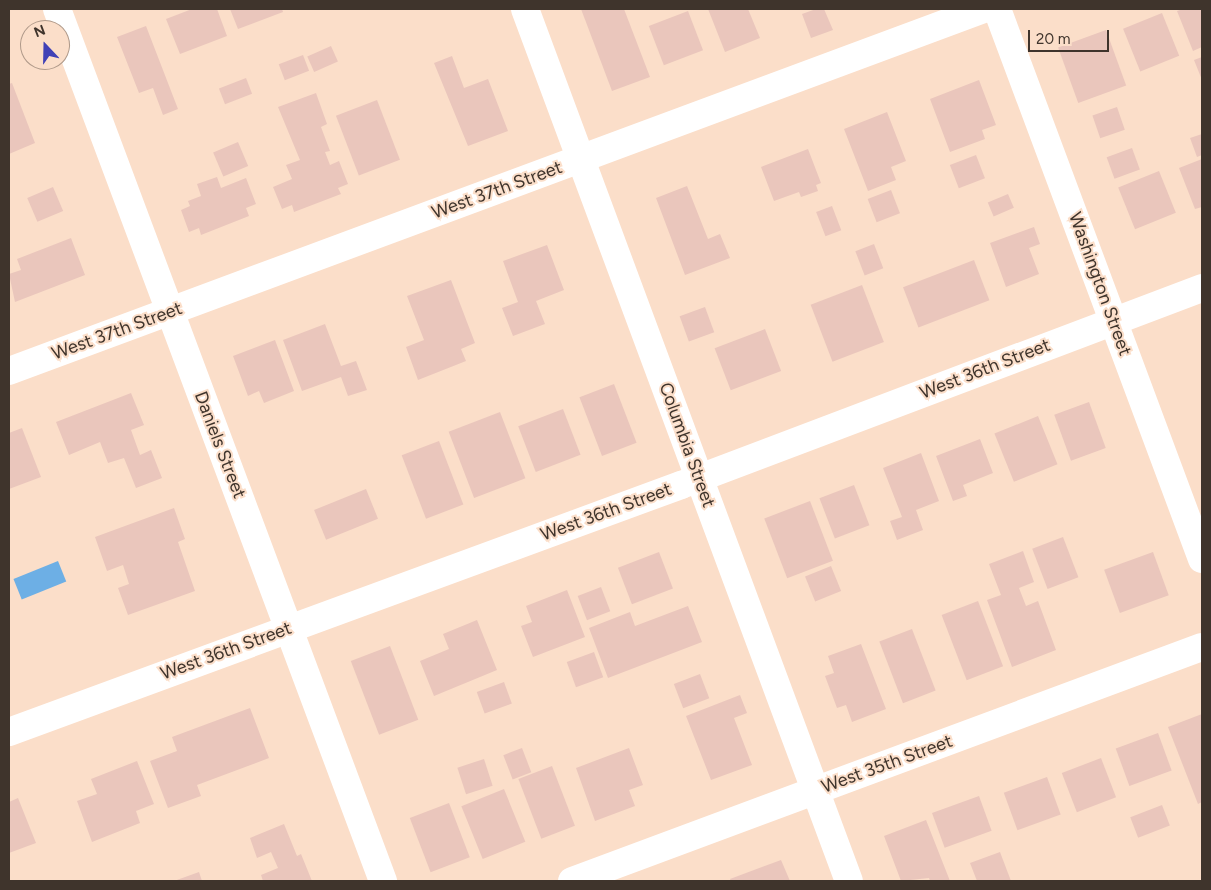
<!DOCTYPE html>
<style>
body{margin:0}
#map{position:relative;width:1211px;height:890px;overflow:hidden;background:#fbdec9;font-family:Figtree,sans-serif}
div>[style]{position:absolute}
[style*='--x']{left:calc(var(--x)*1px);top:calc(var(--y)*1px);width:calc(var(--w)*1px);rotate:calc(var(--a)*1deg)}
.water>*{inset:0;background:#6dafe5;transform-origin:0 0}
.building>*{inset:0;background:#eac6bc;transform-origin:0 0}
.street>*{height:28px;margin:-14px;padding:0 14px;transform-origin:14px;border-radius:14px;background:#fff}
.secondary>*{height:28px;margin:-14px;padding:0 14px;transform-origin:14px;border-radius:14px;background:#fff}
span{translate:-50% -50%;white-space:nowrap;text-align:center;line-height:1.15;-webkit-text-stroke:4px #fbdec9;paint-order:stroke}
.street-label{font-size:18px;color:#3f342c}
.frame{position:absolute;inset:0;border:10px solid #3f342c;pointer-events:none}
.north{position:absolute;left:20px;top:20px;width:50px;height:50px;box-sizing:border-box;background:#fbdec9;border:1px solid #b09a8a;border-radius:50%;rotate:339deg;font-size:14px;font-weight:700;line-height:20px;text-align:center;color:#3f342c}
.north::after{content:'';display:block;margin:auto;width:18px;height:22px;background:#4041b6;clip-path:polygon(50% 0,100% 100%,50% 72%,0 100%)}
.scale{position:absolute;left:1028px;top:30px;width:81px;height:22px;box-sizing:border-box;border:2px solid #3f342c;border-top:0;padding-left:6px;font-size:15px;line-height:18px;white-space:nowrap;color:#3f342c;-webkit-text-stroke:4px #fbdec9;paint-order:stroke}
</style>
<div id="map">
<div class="water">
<div style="left:58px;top:561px;width:22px;height:48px;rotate:68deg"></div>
</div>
<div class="building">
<div style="clip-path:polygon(192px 9px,217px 9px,227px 36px,180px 54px,166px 19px)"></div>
<div style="clip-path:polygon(230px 9px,282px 9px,283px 12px,238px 29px)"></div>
<div style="clip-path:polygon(581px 9px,624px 9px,650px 77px,612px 91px)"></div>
<div style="clip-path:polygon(708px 9px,748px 9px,760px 38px,725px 52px)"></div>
<div style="clip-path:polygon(816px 9px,824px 9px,833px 30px,811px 38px,802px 14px)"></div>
<div style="clip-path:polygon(1183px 9px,1202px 9px,1202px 47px,1193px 51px,1177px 11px)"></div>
<div style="left:688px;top:11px;width:42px;height:42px;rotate:69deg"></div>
<div style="left:1162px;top:13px;width:46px;height:42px;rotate:68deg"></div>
<div style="clip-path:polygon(146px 26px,178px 109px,163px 115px,153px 88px,139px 93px,117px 37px)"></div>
<div style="left:1106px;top:30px;width:59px;height:51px;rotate:70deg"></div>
<div style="left:331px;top:46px;width:17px;height:26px;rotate:66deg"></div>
<div style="left:303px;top:55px;width:17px;height:26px;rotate:69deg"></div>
<div style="clip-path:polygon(452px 56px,464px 88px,488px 79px,508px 131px,468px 146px,434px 63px)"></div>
<div style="clip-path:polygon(1202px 57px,1202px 80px,1194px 60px)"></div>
<div style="left:246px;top:78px;width:17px;height:29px;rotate:69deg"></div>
<div style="clip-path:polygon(979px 80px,996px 125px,982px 130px,985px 139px,950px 152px,930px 99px)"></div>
<div style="clip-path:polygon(12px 83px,35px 143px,9px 154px,9px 84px)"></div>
<div style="clip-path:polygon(316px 93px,327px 124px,321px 127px,330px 151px,325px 152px,330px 165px,339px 161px,348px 184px,338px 188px,341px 194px,294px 212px,292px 205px,282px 209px,273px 187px,292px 179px,286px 165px,300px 160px,278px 107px)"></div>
<div style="left:377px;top:100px;width:64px;height:44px;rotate:69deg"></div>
<div style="left:1117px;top:107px;width:24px;height:26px;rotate:71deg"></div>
<div style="clip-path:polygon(887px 112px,906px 161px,891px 167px,896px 180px,868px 191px,844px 129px)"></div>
<div style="clip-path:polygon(1202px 134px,1202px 155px,1197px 157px,1190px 138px)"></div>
<div style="left:238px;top:142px;width:26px;height:27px;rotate:67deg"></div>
<div style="left:1132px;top:148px;width:23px;height:27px;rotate:70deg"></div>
<div style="clip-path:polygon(808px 149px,821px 183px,816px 185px,818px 191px,801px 197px,799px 192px,774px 201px,761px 167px)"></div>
<div style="left:976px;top:155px;width:25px;height:28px;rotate:69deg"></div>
<div style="clip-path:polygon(1202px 159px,1202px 207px,1195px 209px,1179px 168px)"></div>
<div style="left:1159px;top:171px;width:45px;height:44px;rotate:68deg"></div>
<div style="clip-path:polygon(217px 177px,221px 188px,246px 178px,256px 204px,246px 208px,249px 216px,201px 235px,199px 228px,189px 232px,181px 210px,190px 206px,188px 201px,201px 196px,197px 184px)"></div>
<div style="clip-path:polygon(687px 186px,708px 239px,720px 234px,730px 258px,685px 275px,656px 198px)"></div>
<div style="left:53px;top:187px;width:26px;height:28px;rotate:67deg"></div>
<div style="left:891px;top:190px;width:25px;height:25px;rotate:69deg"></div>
<div style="left:1008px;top:194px;width:15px;height:22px;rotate:67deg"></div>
<div style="left:832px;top:206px;width:26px;height:17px;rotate:69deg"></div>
<div style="clip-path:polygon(1034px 227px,1040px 244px,1029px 248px,1039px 274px,1006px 287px,990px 243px)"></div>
<div style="clip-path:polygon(71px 238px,85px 275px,15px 302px,9px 274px,21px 270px,17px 259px)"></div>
<div style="left:874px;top:244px;width:26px;height:20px;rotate:69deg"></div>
<div style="clip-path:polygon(547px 245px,564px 290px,536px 301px,545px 324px,513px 336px,502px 308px,518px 302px,503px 261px)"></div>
<div style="left:974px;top:260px;width:43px;height:76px;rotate:69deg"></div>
<div style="clip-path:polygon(451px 280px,475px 343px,461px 349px,466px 361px,418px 380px,406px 347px,424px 340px,407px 296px)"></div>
<div style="left:862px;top:285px;width:61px;height:55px;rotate:69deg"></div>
<div style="left:705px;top:307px;width:27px;height:27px;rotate:70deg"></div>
<div style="clip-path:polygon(325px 324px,341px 366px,356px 361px,367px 390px,348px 396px,341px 377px,302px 391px,283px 340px)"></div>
<div style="left:765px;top:329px;width:45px;height:54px;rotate:69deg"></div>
<div style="clip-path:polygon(275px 340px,294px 391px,264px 403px,259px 391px,248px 396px,233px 356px)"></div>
<div style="left:614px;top:384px;width:63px;height:37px;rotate:69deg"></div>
<div style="clip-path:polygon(131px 393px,144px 425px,131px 430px,140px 455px,151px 450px,162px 478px,136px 488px,124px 458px,108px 463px,100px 442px,69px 455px,56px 422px)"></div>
<div style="left:1089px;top:402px;width:49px;height:37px;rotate:70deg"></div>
<div style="left:563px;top:409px;width:49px;height:48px;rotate:69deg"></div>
<div style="left:500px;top:412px;width:71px;height:55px;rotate:69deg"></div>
<div style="left:1038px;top:416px;width:52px;height:47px;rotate:68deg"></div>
<div style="clip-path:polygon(22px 428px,41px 477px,9px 489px,9px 433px)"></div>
<div style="clip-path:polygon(980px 439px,993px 473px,963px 485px,967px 496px,953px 501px,936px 456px)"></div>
<div style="left:439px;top:441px;width:68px;height:40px;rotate:69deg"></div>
<div style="clip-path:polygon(921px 453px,939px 501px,916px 510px,923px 530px,897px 540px,890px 521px,902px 517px,883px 468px)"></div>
<div style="left:854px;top:485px;width:43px;height:37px;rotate:69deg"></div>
<div style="left:366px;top:489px;width:32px;height:56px;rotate:68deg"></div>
<div style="left:810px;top:501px;width:64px;height:49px;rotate:69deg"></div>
<div style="clip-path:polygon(174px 508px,185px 539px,178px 542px,195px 591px,128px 615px,118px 588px,129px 584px,123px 565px,107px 571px,95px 537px)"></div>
<div style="left:1063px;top:537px;width:43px;height:33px;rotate:69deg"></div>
<div style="clip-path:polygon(1023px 551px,1034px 582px,1019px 588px,1026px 606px,1038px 601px,1056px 650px,1012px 667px,987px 600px,1001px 595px,989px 564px)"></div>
<div style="left:659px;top:552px;width:39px;height:44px;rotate:69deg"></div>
<div style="left:1153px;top:552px;width:46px;height:52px;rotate:70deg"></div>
<div style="left:831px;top:566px;width:27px;height:28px;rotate:68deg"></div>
<div style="left:601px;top:587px;width:26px;height:25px;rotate:69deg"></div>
<div style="clip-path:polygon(567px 590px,585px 637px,533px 657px,521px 626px,532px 622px,526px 606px)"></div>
<div style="left:978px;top:601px;width:70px;height:39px;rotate:69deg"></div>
<div style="clip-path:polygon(688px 606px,702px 642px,608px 678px,589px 628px,630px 612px,635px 626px)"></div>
<div style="clip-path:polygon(477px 620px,497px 670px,434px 696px,420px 661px,449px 649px,443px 634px)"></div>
<div style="left:912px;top:629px;width:66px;height:35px;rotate:69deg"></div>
<div style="clip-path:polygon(861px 644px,886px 709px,852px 722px,846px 705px,837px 708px,825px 676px,834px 673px,828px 656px)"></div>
<div style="left:390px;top:646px;width:79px;height:42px;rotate:69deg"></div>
<div style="left:594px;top:652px;width:27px;height:29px;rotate:70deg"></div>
<div style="left:700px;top:674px;width:26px;height:28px;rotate:69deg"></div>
<div style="left:504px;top:682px;width:23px;height:29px;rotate:70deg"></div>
<div style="clip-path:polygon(740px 695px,747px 713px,734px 718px,752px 765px,711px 780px,686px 716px)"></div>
<div style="clip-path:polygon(250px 708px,269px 758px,197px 785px,201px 796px,168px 808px,150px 761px,177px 751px,172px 737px)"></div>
<div style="clip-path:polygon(1202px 714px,1202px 802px,1198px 804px,1168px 727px)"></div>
<div style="left:1158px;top:733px;width:40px;height:45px;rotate:70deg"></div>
<div style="left:522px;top:748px;width:26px;height:20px;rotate:69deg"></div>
<div style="clip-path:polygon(629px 748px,643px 785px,629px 790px,635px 806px,595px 821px,576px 768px)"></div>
<div style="left:1101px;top:758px;width:42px;height:42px;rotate:69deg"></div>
<div style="left:484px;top:759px;width:28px;height:28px;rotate:72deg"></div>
<div style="clip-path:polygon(137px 761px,154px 804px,136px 811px,140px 823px,92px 842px,77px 801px,97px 794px,91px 779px)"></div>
<div style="left:552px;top:766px;width:64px;height:36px;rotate:69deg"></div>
<div style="left:1047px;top:777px;width:40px;height:46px;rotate:70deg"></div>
<div style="left:504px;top:789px;width:57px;height:46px;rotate:68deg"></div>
<div style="left:979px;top:796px;width:37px;height:50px;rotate:70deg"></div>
<div style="clip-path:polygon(18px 798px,36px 843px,9px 853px,9px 802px)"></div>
<div style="left:449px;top:803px;width:58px;height:42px;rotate:69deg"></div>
<div style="left:1162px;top:805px;width:22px;height:34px;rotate:69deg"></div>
<div style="clip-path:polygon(926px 820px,950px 881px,930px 881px,929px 878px,901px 881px,884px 836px)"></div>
<div style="clip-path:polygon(284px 824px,297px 856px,301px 854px,312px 881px,263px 881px,261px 875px,278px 868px,271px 852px,257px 858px,250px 838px)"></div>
<div style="clip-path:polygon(1000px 852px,1011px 881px,977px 881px,970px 863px)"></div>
<div style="clip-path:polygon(781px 860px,790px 881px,731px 881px,730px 879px)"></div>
<div style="clip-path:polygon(199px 872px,202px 881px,174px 881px)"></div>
</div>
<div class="street">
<div style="--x:57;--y:9;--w:931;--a:69.5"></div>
<div style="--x:997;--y:9;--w:587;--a:69.56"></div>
<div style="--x:9;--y:371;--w:1040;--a:-20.37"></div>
<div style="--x:9;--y:732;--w:716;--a:-20.18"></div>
<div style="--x:681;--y:485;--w:557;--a:-20.71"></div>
<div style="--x:572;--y:881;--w:672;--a:-20.38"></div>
</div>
<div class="secondary">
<div style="--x:525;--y:9;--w:930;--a:69.62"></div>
</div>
<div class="street-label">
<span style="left:497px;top:190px;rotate:-20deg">West 37th Street</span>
<span style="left:1100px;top:284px;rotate:70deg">Washington Street</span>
<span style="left:117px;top:331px;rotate:-20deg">West 37th Street</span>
<span style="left:985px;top:369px;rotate:-21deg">West 36th Street</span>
<span style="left:220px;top:445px;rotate:69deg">Daniels Street</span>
<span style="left:687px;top:445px;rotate:70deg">Columbia Street</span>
<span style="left:606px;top:512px;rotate:-20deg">West 36th Street</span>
<span style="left:226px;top:651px;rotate:-20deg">West 36th Street</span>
<span style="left:887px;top:764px;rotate:-20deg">West 35th Street</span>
</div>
<div class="frame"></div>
<div class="north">N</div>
<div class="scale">20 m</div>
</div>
